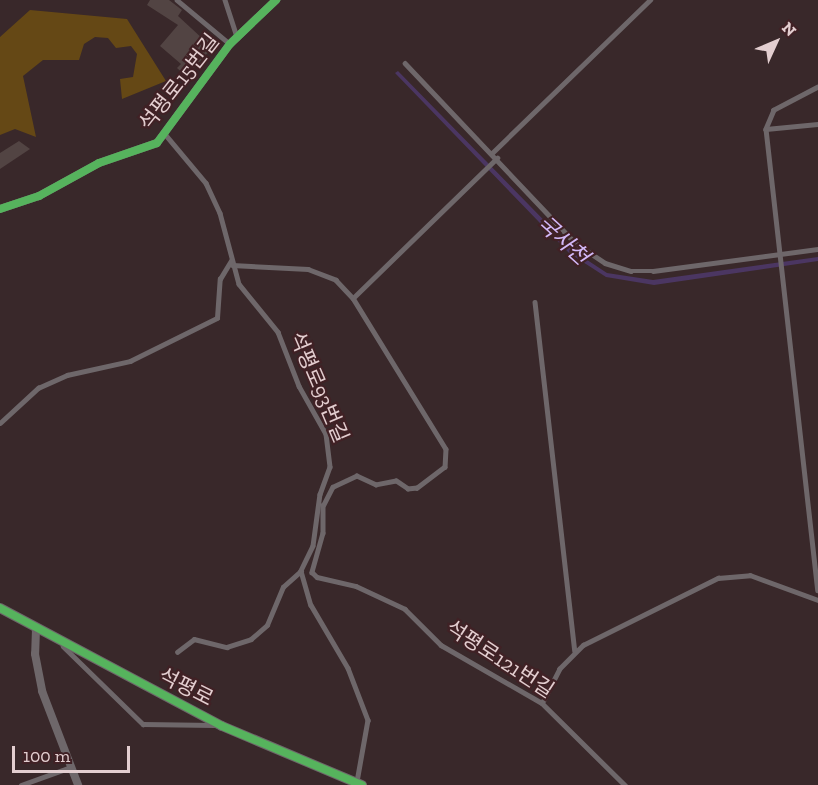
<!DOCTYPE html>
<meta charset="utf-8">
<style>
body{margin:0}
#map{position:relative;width:818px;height:785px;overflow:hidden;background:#39282a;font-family:"Zilla Slab","Noto Sans KR",serif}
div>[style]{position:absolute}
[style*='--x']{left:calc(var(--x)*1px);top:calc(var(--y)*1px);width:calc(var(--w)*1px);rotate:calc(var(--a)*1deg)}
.forest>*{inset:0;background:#654815}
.water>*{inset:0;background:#4b3662}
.building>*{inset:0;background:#524443}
.service>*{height:4.5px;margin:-2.25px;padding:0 2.25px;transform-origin:2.25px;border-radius:2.25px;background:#6e676a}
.minor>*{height:8px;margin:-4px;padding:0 4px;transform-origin:4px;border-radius:4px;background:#6e676a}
.tertiary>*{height:10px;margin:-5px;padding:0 5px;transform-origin:5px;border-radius:5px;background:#6e676a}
.cycleway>*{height:8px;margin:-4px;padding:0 4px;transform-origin:4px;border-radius:4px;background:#56b35d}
span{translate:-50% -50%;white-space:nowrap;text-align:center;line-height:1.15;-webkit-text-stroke:4.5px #402125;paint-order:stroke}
.street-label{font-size:21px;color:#e3ced0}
.water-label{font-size:22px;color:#d2b8f7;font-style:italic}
.north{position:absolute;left:746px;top:12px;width:60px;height:60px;-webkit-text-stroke:4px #402125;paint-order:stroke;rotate:46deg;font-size:16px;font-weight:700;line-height:24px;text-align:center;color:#e3ced0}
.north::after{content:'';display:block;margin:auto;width:21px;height:27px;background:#e3ced0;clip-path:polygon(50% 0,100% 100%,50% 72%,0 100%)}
.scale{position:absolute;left:12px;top:746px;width:118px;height:27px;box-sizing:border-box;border:3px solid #e3ced0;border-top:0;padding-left:8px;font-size:18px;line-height:21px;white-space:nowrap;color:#e3ced0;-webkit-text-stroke:4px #402125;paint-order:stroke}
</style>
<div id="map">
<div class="forest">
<div style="clip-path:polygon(30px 10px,127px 19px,166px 81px,122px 99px,120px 79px,133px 77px,137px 54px,131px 46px,116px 48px,108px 38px,95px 37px,84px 44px,79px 60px,43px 60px,23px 76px,36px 137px,15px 129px,0 135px,0 37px)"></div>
</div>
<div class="water">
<div style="clip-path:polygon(398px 71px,575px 252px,607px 273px,653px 280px,818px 257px,818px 261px,654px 285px,606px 277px,569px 253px,395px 73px)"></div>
</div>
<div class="building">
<div style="clip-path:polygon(150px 0,169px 0,182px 10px,178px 16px,204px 40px,210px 34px,218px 42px,186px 76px,177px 68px,181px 64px,160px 46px,178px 25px,147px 5px)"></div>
<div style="clip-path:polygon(19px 141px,30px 149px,0 169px,0 153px)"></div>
</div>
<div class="service">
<div style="--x:177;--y:0;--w:69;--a:39.7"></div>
<div style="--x:225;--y:0;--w:40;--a:72"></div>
<div style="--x:405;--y:63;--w:246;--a:46.6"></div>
<div style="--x:574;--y:242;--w:37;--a:34"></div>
<div style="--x:605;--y:263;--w:27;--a:17"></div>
<div style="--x:631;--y:271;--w:22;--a:0"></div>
<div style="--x:653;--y:271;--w:166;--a:-7.6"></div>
<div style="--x:818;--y:87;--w:50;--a:152.4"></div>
<div style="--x:774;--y:110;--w:21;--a:113"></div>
<div style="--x:766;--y:129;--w:464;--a:83.6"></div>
<div style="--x:766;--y:129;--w:52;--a:-5.5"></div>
<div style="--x:165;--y:134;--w:64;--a:50.1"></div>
<div style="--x:206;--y:183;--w:33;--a:65"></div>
<div style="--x:220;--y:213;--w:73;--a:75"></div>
<div style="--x:239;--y:284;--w:62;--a:50.9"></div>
<div style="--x:278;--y:332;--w:58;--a:68.7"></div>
<div style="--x:299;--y:386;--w:55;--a:60.6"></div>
<div style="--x:326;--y:434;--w:33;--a:83"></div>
<div style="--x:330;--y:467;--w:29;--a:110"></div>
<div style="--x:320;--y:494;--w:52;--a:97.7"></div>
<div style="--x:313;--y:546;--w:28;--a:116"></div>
<div style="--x:301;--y:571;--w:35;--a:74"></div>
<div style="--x:311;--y:605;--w:73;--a:59.6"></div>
<div style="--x:348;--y:668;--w:56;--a:69"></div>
<div style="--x:368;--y:720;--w:63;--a:100.1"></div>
<div style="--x:492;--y:153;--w:220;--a:-44.1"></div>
<div style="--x:232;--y:265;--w:76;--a:3"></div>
<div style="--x:308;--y:269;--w:30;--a:21"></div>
<div style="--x:336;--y:280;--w:25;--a:47"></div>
<div style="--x:353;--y:298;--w:177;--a:58.4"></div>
<div style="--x:446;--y:449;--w:18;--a:93"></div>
<div style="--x:445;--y:467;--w:35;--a:143"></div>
<div style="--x:417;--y:488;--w:9;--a:174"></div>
<div style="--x:408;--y:489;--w:14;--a:-146"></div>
<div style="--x:396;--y:481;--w:20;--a:169"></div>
<div style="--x:376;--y:485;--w:21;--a:-155"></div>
<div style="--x:357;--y:476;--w:26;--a:155"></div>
<div style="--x:333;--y:487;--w:20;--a:117"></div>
<div style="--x:353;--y:298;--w:201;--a:-44.2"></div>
<div style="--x:535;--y:302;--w:351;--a:83.5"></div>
<div style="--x:0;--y:423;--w:52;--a:-42.6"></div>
<div style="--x:38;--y:388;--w:32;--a:-24"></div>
<div style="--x:67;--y:375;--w:65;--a:-12.5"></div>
<div style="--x:130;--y:361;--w:97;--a:-26.3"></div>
<div style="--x:217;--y:318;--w:39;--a:-86"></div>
<div style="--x:220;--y:279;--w:21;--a:-59"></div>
<div style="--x:323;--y:505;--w:28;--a:90"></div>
<div style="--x:323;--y:533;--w:41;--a:105.8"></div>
<div style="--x:312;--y:572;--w:7;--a:45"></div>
<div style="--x:317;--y:577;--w:40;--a:13"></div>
<div style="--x:356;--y:586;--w:54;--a:25.1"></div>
<div style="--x:405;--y:609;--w:51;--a:45"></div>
<div style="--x:441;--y:645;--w:116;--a:29.9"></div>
<div style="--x:542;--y:703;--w:117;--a:44.7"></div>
<div style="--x:63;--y:646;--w:112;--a:44.3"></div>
<div style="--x:143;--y:724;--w:71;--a:0.8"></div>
<div style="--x:177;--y:652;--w:21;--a:-37"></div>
<div style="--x:194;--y:639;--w:34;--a:14"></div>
<div style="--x:227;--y:647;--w:25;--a:-18"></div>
<div style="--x:251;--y:639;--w:21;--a:-41"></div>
<div style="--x:267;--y:625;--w:41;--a:-67.2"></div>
<div style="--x:283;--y:587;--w:24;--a:-42"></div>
<div style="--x:542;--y:703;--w:38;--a:-63"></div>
<div style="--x:559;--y:669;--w:34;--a:-45"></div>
<div style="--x:583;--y:645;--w:151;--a:-26.4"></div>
<div style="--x:718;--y:578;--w:32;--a:-5"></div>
<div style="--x:750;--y:575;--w:72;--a:20.2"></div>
<div style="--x:21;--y:785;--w:53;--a:-19.8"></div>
</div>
<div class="minor">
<div style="--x:0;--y:209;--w:41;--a:-18.4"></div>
<div style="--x:39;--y:196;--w:68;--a:-28.8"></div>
<div style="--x:99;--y:163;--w:61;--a:-19"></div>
<div style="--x:157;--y:143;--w:123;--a:-53.6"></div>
<div style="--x:230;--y:44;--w:64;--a:-43.7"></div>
<div style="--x:36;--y:629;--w:25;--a:92"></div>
<div style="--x:35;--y:654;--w:38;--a:79"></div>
<div style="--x:42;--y:691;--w:101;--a:69"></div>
</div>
<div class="tertiary">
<div style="--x:0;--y:608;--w:251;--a:28"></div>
<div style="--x:222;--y:726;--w:152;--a:22.9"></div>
</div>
<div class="cycleway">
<div style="--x:0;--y:209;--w:41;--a:-18.4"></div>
<div style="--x:39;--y:196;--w:68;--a:-28.8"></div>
<div style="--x:99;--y:163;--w:61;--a:-19"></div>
<div style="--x:157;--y:143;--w:123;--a:-53.6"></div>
<div style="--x:230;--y:44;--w:64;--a:-43.7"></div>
<div style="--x:0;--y:608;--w:251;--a:28"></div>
<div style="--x:222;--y:726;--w:152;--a:22.9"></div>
</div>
<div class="street-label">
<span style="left:179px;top:82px;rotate:-52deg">석평로15번길</span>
<span style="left:319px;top:387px;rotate:67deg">석평로93번길</span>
<span style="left:500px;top:659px;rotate:33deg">석평로121번길</span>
<span style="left:186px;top:687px;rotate:27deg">석평로</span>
</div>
<div class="water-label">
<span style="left:563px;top:240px;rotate:42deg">국사천</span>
</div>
<div class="north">N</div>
<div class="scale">100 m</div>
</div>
